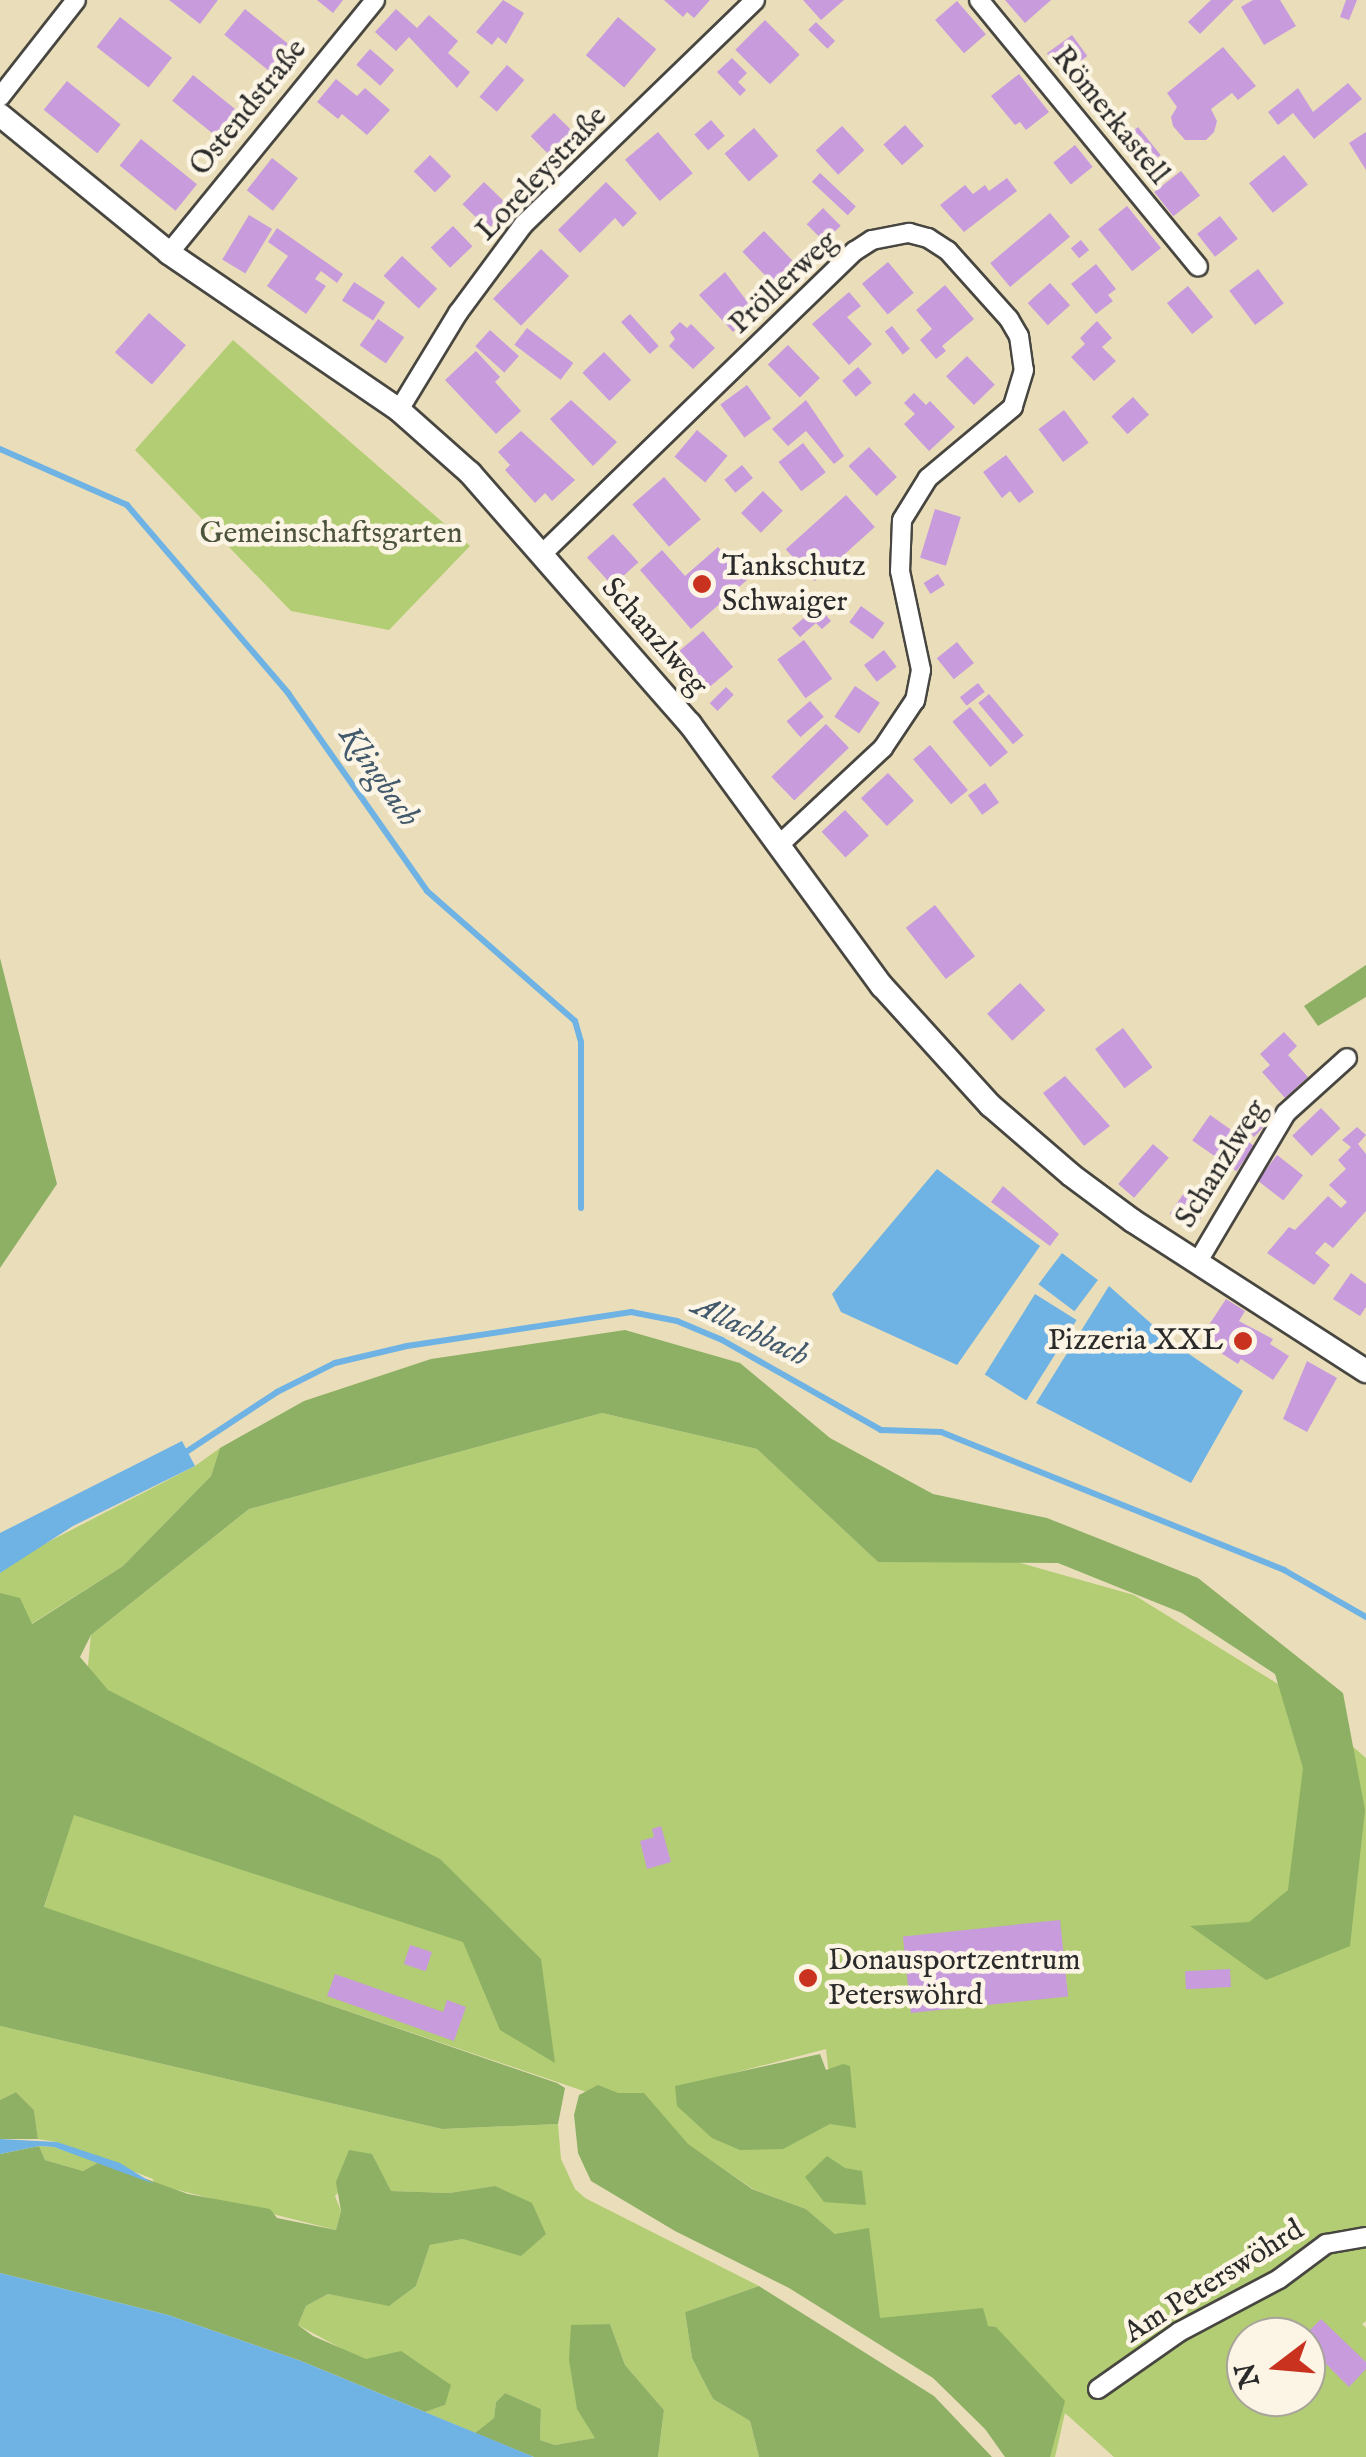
<!DOCTYPE html>
<meta charset="utf-8">
<style>
body{margin:0}
#map{position:relative;width:1366px;height:2457px;overflow:hidden;background:#eadeba;font-family:"IM FELL English",serif}
div>[style]{position:absolute}
[style*='--x']{left:calc(var(--x)*1px);top:calc(var(--y)*1px);width:calc(var(--w)*1px);rotate:calc(var(--a)*1deg)}
.green>*{inset:0;background:#b2cd73}
.forest>*{inset:0;background:#8db065}
.water>*{inset:0;background:#6fb2e4;transform-origin:0 0}
.stream>*{height:6px;margin:-3px;padding:0 3px;transform-origin:3px;border-radius:3px;background:#6fb2e4}
.building>*{inset:0;background:#c79bdc;transform-origin:0 0}
.roads{filter:drop-shadow(2px 0 #484640) drop-shadow(-2px 0 #484640) drop-shadow(0 2px #484640) drop-shadow(0 -2px #484640)}
.minor>*{height:18px;margin:-9px;padding:0 9px;transform-origin:9px;border-radius:9px;background:#fff}
.tertiary>*{height:22px;margin:-11px;padding:0 11px;transform-origin:11px;border-radius:11px;background:#fff}
.dots>*{width:28px;height:28px;translate:-50% -50%;box-sizing:border-box;border:5px solid #fcf5e5;border-radius:50%}
span{translate:-50% -50%;white-space:nowrap;text-align:center;line-height:1.15;-webkit-text-stroke:9px #fcf5e5;paint-order:stroke}
.street-label{font-size:30px;color:#2b2b2b}
.park-label{font-size:30px;color:#4d543d}
.poi-label{font-size:30px;color:#2b2b2b}
.left{translate:0 -50%;text-align:left}
.right{translate:-100% -50%;text-align:right}
.water-label{font-size:32px;color:#435a6c;font-style:italic}
.north{position:absolute;left:1226px;top:2317px;width:100px;height:100px;box-sizing:border-box;background:#fcf5e5;border:2px solid #a8a49b;border-radius:50%;rotate:254deg;font-size:28px;font-weight:700;line-height:40px;text-align:center;color:#2b2b2b}
.north::after{content:'';display:block;margin:auto;width:35px;height:45px;background:#c8321e;clip-path:polygon(50% 0,100% 100%,50% 72%,0 100%)}
</style>
<div id="map">
<div class="green">
<div style="clip-path:polygon(233px 340px,470px 546px,389px 630px,291px 611px,135px 450px)"></div>
<div style="clip-path:polygon(evenodd,602px 1413px,757px 1449px,878px 1562px,1017px 1562px,1134px 1595px,1286px 1689px,1366px 1758px,1366px 2321px,1362px 2324px,1366px 2328px,1366px 2457px,1114px 2457px,1065px 2413px,1055px 2457px,1040px 2457px,858px 2321px,835px 2234px,806px 2209px,753px 2189px,687px 2144px,645px 2095px,616px 2102px,44px 1908px,73px 1815px,91px 1635px,249px 1509px,602px 1413px,826px 2049px,834px 2124px,676px 2088px,826px 2049px,602px 1413px,1246px 2337px,1306px 2337px,1306px 2397px,1246px 2397px,1246px 2337px)"></div>
<div style="clip-path:polygon(220px 1448px,211px 1476px,123px 1566px,31px 1624px,0 1593px,0 1573px,23px 1555px,195px 1466px)"></div>
<div style="clip-path:polygon(0 2026px,442px 2129px,558px 2124px,561px 2159px,575px 2189px,585px 2198px,759px 2286px,685px 2312px,692px 2358px,702px 2378px,713px 2399px,750px 2421px,759px 2457px,658px 2457px,664px 2410px,625px 2365px,610px 2324px,571px 2326px,596px 2438px,555px 2445px,540px 2440px,541px 2409px,505px 2393px,496px 2402px,494px 2418px,475px 2433px,425px 2412px,445px 2405px,298px 2325px,306px 2306px,328px 2294px,390px 2305px,416px 2286px,430px 2245px,463px 2239px,496px 2186px,449px 2193px,390px 2191px,372px 2154px,335px 2196px,341px 2211px,336px 2230px,154px 2184px,153px 2179px,57px 2142px,38px 2139px,34px 2110px,16px 2092px,0 2100px)"></div>
<div style="clip-path:polygon(39px 2146px,54px 2147px,99px 2162px,83px 2171px,45px 2160px)"></div>
</div>
<div class="forest">
<div style="clip-path:polygon(0 958px,57px 1184px,0 1268px)"></div>
<div style="clip-path:polygon(1366px 965px,1366px 997px,1318px 1026px,1304px 1006px)"></div>
<div style="clip-path:polygon(625px 1330px,740px 1363px,830px 1438px,933px 1494px,1047px 1518px,1198px 1578px,1343px 1693px,1365px 1810px,1350px 1946px,1266px 1980px,1190px 1926px,1249px 1922px,1288px 1890px,1303px 1768px,1275px 1674px,1182px 1613px,1058px 1563px,878px 1562px,757px 1449px,602px 1413px,249px 1509px,91px 1635px,80px 1657px,108px 1690px,440px 1859px,541px 1959px,555px 2063px,500px 2030px,463px 1942px,74px 1815px,44px 1907px,557px 2083px,565px 2088px,558px 2124px,442px 2129px,0 2026px,0 1593px,20px 1598px,32px 1624px,123px 1566px,211px 1476px,220px 1448px,304px 1401px,431px 1359px)"></div>
<div style="clip-path:polygon(820px 2054px,826px 2070px,843px 2064px,850px 2066px,856px 2128px,830px 2124px,783px 2149px,740px 2150px,712px 2138px,677px 2106px,675px 2086px)"></div>
<div style="clip-path:polygon(598px 2085px,618px 2093px,644px 2093px,688px 2144px,752px 2189px,806px 2209px,835px 2234px,869px 2228px,880px 2318px,983px 2308px,988px 2326px,996px 2327px,1065px 2401px,1050px 2457px,1005px 2457px,985px 2429px,933px 2378px,789px 2288px,675px 2231px,591px 2181px,578px 2153px,574px 2115px,579px 2095px)"></div>
<div style="clip-path:polygon(16px 2092px,34px 2110px,38px 2139px,0 2139px,0 2100px)"></div>
<div style="clip-path:polygon(39px 2146px,45px 2160px,83px 2171px,99px 2162px,188px 2194px,270px 2209px,277px 2218px,336px 2230px,341px 2211px,336px 2182px,349px 2150px,372px 2154px,391px 2191px,449px 2193px,495px 2186px,532px 2203px,546px 2234px,521px 2256px,463px 2239px,430px 2245px,416px 2286px,389px 2306px,328px 2294px,306px 2306px,298px 2325px,313px 2336px,366px 2359px,401px 2351px,451px 2385px,445px 2405px,425px 2412px,301px 2361px,168px 2315px,0 2273px,0 2154px)"></div>
<div style="clip-path:polygon(827px 2156px,845px 2168px,862px 2171px,866px 2205px,824px 2202px,805px 2177px)"></div>
<div style="clip-path:polygon(759px 2286px,934px 2396px,992px 2457px,759px 2457px,750px 2421px,713px 2399px,702px 2378px,692px 2358px,685px 2312px)"></div>
<div style="clip-path:polygon(610px 2324px,625px 2365px,664px 2410px,658px 2457px,534px 2457px,475px 2433px,494px 2418px,496px 2402px,505px 2393px,541px 2409px,540px 2440px,555px 2445px,595px 2438px,577px 2409px,569px 2360px,571px 2325px)"></div>
</div>
<div class="water">
<div style="clip-path:polygon(937px 1169px,1040px 1246px,957px 1365px,841px 1312px,832px 1294px)"></div>
<div style="left:1062px;top:1253px;width:45px;height:39px;rotate:37deg"></div>
<div style="clip-path:polygon(1109px 1286px,1173px 1343px,1243px 1391px,1191px 1483px,1036px 1403px)"></div>
<div style="left:1035px;top:1294px;width:49px;height:95px;rotate:32deg"></div>
<div style="clip-path:polygon(182px 1441px,195px 1466px,73px 1526px,0 1573px,0 1533px)"></div>
<div style="clip-path:polygon(0 2139px,57px 2142px,120px 2163px,154px 2184px,54px 2147px,39px 2146px,0 2154px)"></div>
<div style="clip-path:polygon(0 2273px,168px 2315px,301px 2361px,534px 2457px,0 2457px)"></div>
</div>
<div class="stream">
<div style="--x:0;--y:449;--w:139;--a:23.8"></div>
<div style="--x:127;--y:505;--w:248;--a:49.4"></div>
<div style="--x:288;--y:693;--w:242;--a:54.9"></div>
<div style="--x:427;--y:891;--w:197;--a:41.3"></div>
<div style="--x:575;--y:1021;--w:22;--a:74"></div>
<div style="--x:581;--y:1042;--w:166;--a:90"></div>
<div style="--x:180;--y:1456;--w:116;--a:-33.4"></div>
<div style="--x:277;--y:1392;--w:65;--a:-26.6"></div>
<div style="--x:335;--y:1363;--w:74;--a:-13.3"></div>
<div style="--x:407;--y:1346;--w:227;--a:-8.6"></div>
<div style="--x:631;--y:1312;--w:47;--a:11.1"></div>
<div style="--x:677;--y:1321;--w:49;--a:22.9"></div>
<div style="--x:722;--y:1340;--w:183;--a:29.5"></div>
<div style="--x:881;--y:1430;--w:60;--a:1.9"></div>
<div style="--x:941;--y:1432;--w:370;--a:21.9"></div>
<div style="--x:1284;--y:1570;--w:95;--a:29.8"></div>
</div>
<div class="building">
<div style="clip-path:polygon(169px 0,218px 0,200px 24px)"></div>
<div style="clip-path:polygon(317px 0,343px 0,333px 13px)"></div>
<div style="clip-path:polygon(503px 0,524px 13px,506px 44px,498px 37px,492px 45px,476px 32px)"></div>
<div style="clip-path:polygon(664px 0,710px 0,694px 18px,687px 12px,683px 17px)"></div>
<div style="clip-path:polygon(803px 0,844px 0,821px 20px)"></div>
<div style="clip-path:polygon(1005px 0,1051px 0,1025px 23px)"></div>
<div style="clip-path:polygon(1211px 0,1234px 0,1200px 34px,1188px 22px)"></div>
<div style="clip-path:polygon(1253px 0,1280px 0,1296px 26px,1264px 45px,1241px 7px)"></div>
<div style="clip-path:polygon(1346px 0,1357px 0,1349px 20px,1340px 17px)"></div>
<div style="left:957px;top:1px;width:44px;height:29px;rotate:49deg"></div>
<div style="left:245px;top:9px;width:72px;height:33px;rotate:39deg"></div>
<div style="clip-path:polygon(396px 9px,417px 28px,429px 15px,458px 41px,448px 53px,470px 72px,457px 88px,409px 37px,396px 51px,375px 32px)"></div>
<div style="left:120px;top:17px;width:66px;height:38px;rotate:38deg"></div>
<div style="left:618px;top:17px;width:50px;height:50px;rotate:40deg"></div>
<div style="left:765px;top:20px;width:49px;height:42px;rotate:45deg"></div>
<div style="left:816px;top:22px;width:27px;height:11px;rotate:45deg"></div>
<div style="left:1072px;top:35px;width:26px;height:31px;rotate:54deg"></div>
<div style="clip-path:polygon(1223px 47px,1256px 86px,1238px 100px,1232px 93px,1211px 109px,1217px 121px,1214px 132px,1206px 140px,1185px 140px,1173px 126px,1171px 117px,1177px 107px,1167px 93px)"></div>
<div style="left:370px;top:49px;width:32px;height:21px;rotate:41deg"></div>
<div style="clip-path:polygon(732px 58px,747px 73px,738px 82px,746px 90px,740px 96px,717px 72px)"></div>
<div style="left:507px;top:65px;width:23px;height:42px;rotate:41deg"></div>
<div style="clip-path:polygon(1019px 74px,1049px 112px,1026px 130px,1020px 122px,1015px 125px,991px 96px)"></div>
<div style="left:193px;top:75px;width:72px;height:33px;rotate:39deg"></div>
<div style="clip-path:polygon(336px 79px,357px 96px,365px 88px,390px 110px,367px 135px,342px 114px,338px 119px,317px 102px)"></div>
<div style="left:67px;top:81px;width:69px;height:37px;rotate:39deg"></div>
<div style="clip-path:polygon(1348px 83px,1362px 99px,1314px 139px,1293px 113px,1278px 125px,1268px 112px,1298px 88px,1313px 112px)"></div>
<div style="left:554px;top:113px;width:33px;height:33px;rotate:45deg"></div>
<div style="left:711px;top:120px;width:21px;height:22px;rotate:49deg"></div>
<div style="left:905px;top:125px;width:28px;height:29px;rotate:48deg"></div>
<div style="left:842px;top:126px;width:33px;height:36px;rotate:47deg"></div>
<div style="left:1138px;top:127px;width:36px;height:24px;rotate:51deg"></div>
<div style="left:754px;top:128px;width:37px;height:39px;rotate:49deg"></div>
<div style="left:658px;top:132px;width:54px;height:43px;rotate:50deg"></div>
<div style="clip-path:polygon(1366px 132px,1366px 170px,1349px 143px)"></div>
<div style="left:141px;top:139px;width:72px;height:34px;rotate:39deg"></div>
<div style="left:1075px;top:145px;width:28px;height:28px;rotate:51deg"></div>
<div style="left:430px;top:155px;width:30px;height:23px;rotate:45deg"></div>
<div style="left:1284px;top:155px;width:38px;height:45px;rotate:51deg"></div>
<div style="left:272px;top:158px;width:33px;height:41px;rotate:38deg"></div>
<div style="left:1181px;top:171px;width:31px;height:34px;rotate:52deg"></div>
<div style="left:820px;top:173px;width:49px;height:12px;rotate:43deg"></div>
<div style="clip-path:polygon(1007px 178px,1017px 191px,964px 232px,940px 205px,965px 185px,973px 194px,985px 185px,989px 191px)"></div>
<div style="left:484px;top:182px;width:36px;height:31px;rotate:44deg"></div>
<div style="clip-path:polygon(606px 182px,637px 213px,623px 227px,615px 218px,580px 253px,558px 230px)"></div>
<div style="left:1127px;top:206px;width:54px;height:37px;rotate:51deg"></div>
<div style="left:823px;top:208px;width:25px;height:23px;rotate:45deg"></div>
<div style="left:1050px;top:213px;width:31px;height:78px;rotate:50deg"></div>
<div style="left:249px;top:215px;width:27px;height:52px;rotate:31deg"></div>
<div style="left:1220px;top:216px;width:29px;height:29px;rotate:52deg"></div>
<div style="left:453px;top:226px;width:28px;height:31px;rotate:46deg"></div>
<div style="clip-path:polygon(277px 228px,343px 274px,337px 283px,321px 271px,315px 279px,326px 286px,306px 314px,267px 286px,288px 256px,268px 242px)"></div>
<div style="left:764px;top:231px;width:49px;height:30px;rotate:46deg"></div>
<div style="left:1081px;top:240px;width:13px;height:13px;rotate:51deg"></div>
<div style="left:541px;top:249px;width:39px;height:69px;rotate:44deg"></div>
<div style="left:402px;top:256px;width:48px;height:27px;rotate:43deg"></div>
<div style="left:888px;top:262px;width:40px;height:34px;rotate:50deg"></div>
<div style="clip-path:polygon(1096px 264px,1116px 289px,1108px 295px,1113px 301px,1096px 314px,1071px 284px)"></div>
<div style="left:1258px;top:269px;width:43px;height:36px;rotate:53deg"></div>
<div style="clip-path:polygon(725px 272px,755px 312px,733px 332px,699px 295px)"></div>
<div style="left:354px;top:282px;width:37px;height:22px;rotate:33deg"></div>
<div style="left:1050px;top:283px;width:30px;height:30px;rotate:48deg"></div>
<div style="clip-path:polygon(945px 285px,974px 319px,942px 346px,946px 351px,936px 359px,920px 340px,932px 329px,916px 310px)"></div>
<div style="left:1188px;top:286px;width:40px;height:27px;rotate:51deg"></div>
<div style="clip-path:polygon(849px 292px,861px 306px,847px 317px,872px 344px,849px 365px,812px 324px)"></div>
<div style="left:149px;top:313px;width:49px;height:52px;rotate:41deg"></div>
<div style="left:630px;top:314px;width:43px;height:12px;rotate:48deg"></div>
<div style="left:378px;top:319px;width:32px;height:32px;rotate:35deg"></div>
<div style="clip-path:polygon(1097px 321px,1112px 338px,1102px 347px,1116px 361px,1094px 381px,1071px 357px,1085px 344px,1080px 338px)"></div>
<div style="clip-path:polygon(680px 322px,687px 328px,691px 324px,715px 348px,693px 369px,669px 346px,675px 339px,670px 332px)"></div>
<div style="left:892px;top:326px;width:29px;height:9px;rotate:52deg"></div>
<div style="left:527px;top:328px;width:58px;height:21px;rotate:37deg"></div>
<div style="left:490px;top:330px;width:39px;height:22px;rotate:42deg"></div>
<div style="left:788px;top:345px;width:46px;height:28px;rotate:46deg"></div>
<div style="clip-path:polygon(476px 351px,500px 377px,495px 382px,521px 411px,496px 434px,445px 380px)"></div>
<div style="left:604px;top:352px;width:39px;height:30px;rotate:46deg"></div>
<div style="left:967px;top:356px;width:40px;height:29px;rotate:46deg"></div>
<div style="left:858px;top:367px;width:21px;height:21px;rotate:49deg"></div>
<div style="left:747px;top:385px;width:41px;height:33px;rotate:54deg"></div>
<div style="clip-path:polygon(914px 393px,926px 405px,930px 401px,955px 427px,929px 451px,904px 424px,915px 414px,904px 403px)"></div>
<div style="left:1133px;top:397px;width:24px;height:29px;rotate:48deg"></div>
<div style="clip-path:polygon(571px 400px,617px 442px,593px 466px,550px 419px)"></div>
<div style="clip-path:polygon(806px 400px,844px 456px,834px 464px,806px 431px,788px 446px,772px 429px)"></div>
<div style="left:1064px;top:410px;width:41px;height:32px;rotate:53deg"></div>
<div style="left:697px;top:430px;width:40px;height:35px;rotate:40deg"></div>
<div style="clip-path:polygon(521px 431px,575px 480px,552px 501px,545px 493px,535px 503px,505px 470px,510px 465px,498px 452px)"></div>
<div style="left:803px;top:443px;width:37px;height:31px;rotate:52deg"></div>
<div style="left:869px;top:447px;width:41px;height:28px;rotate:47deg"></div>
<div style="clip-path:polygon(1006px 455px,1034px 492px,1019px 503px,1010px 491px,1002px 498px,983px 472px)"></div>
<div style="left:742px;top:465px;width:17px;height:23px;rotate:50deg"></div>
<div style="left:664px;top:477px;width:56px;height:42px;rotate:49deg"></div>
<div style="left:763px;top:491px;width:28px;height:31px;rotate:45deg"></div>
<div style="left:846px;top:495px;width:43px;height:81px;rotate:48deg"></div>
<div style="left:935px;top:509px;width:27px;height:51px;rotate:17deg"></div>
<div style="left:613px;top:534px;width:38px;height:35px;rotate:48deg"></div>
<div style="clip-path:polygon(718px 547px,747px 580px,691px 629px,640px 570px,662px 550px,685px 576px)"></div>
<div style="left:938px;top:574px;width:13px;height:17px;rotate:58deg"></div>
<div style="clip-path:polygon(818px 606px,831px 621px,822px 629px,816px 623px,800px 637px,792px 628px)"></div>
<div style="left:861px;top:606px;width:29px;height:20px;rotate:36deg"></div>
<div style="left:703px;top:631px;width:47px;height:38px;rotate:50deg"></div>
<div style="left:804px;top:640px;width:48px;height:33px;rotate:54deg"></div>
<div style="left:957px;top:642px;width:27px;height:26px;rotate:51deg"></div>
<div style="left:884px;top:650px;width:21px;height:25px;rotate:53deg"></div>
<div style="left:978px;top:683px;width:11px;height:23px;rotate:52deg"></div>
<div style="left:855px;top:686px;width:30px;height:37px;rotate:34deg"></div>
<div style="left:726px;top:687px;width:11px;height:23px;rotate:45deg"></div>
<div style="left:989px;top:694px;width:54px;height:14px;rotate:50deg"></div>
<div style="left:810px;top:701px;width:21px;height:31px;rotate:49deg"></div>
<div style="left:970px;top:707px;width:59px;height:23px;rotate:50deg"></div>
<div style="left:826px;top:724px;width:33px;height:76px;rotate:46deg"></div>
<div style="left:930px;top:745px;width:59px;height:22px;rotate:50deg"></div>
<div style="left:888px;top:773px;width:38px;height:37px;rotate:47deg"></div>
<div style="left:985px;top:783px;width:24px;height:21px;rotate:54deg"></div>
<div style="left:845px;top:810px;width:35px;height:32px;rotate:47deg"></div>
<div style="left:935px;top:905px;width:65px;height:37px;rotate:52deg"></div>
<div style="left:1020px;top:983px;width:37px;height:45px;rotate:47deg"></div>
<div style="left:1123px;top:1028px;width:49px;height:35px;rotate:53deg"></div>
<div style="clip-path:polygon(1284px 1032px,1297px 1046px,1288px 1055px,1308px 1077px,1285px 1098px,1262px 1072px,1270px 1065px,1260px 1054px)"></div>
<div style="clip-path:polygon(1065px 1076px,1110px 1126px,1084px 1146px,1043px 1093px)"></div>
<div style="clip-path:polygon(1256px 1104px,1271px 1120px,1254px 1137px,1243px 1125px)"></div>
<div style="left:1321px;top:1108px;width:28px;height:40px;rotate:46deg"></div>
<div style="left:1210px;top:1115px;width:54px;height:31px;rotate:35deg"></div>
<div style="clip-path:polygon(1357px 1127px,1366px 1135px,1358px 1144px,1366px 1154px,1366px 1211px,1333px 1248px,1325px 1242px,1315px 1253px,1330px 1265px,1314px 1285px,1267px 1253px,1289px 1227px,1295px 1230px,1328px 1196px,1341px 1208px,1347px 1202px,1329px 1185px,1346px 1169px,1338px 1160px,1351px 1147px,1342px 1140px)"></div>
<div style="left:1153px;top:1144px;width:21px;height:53px;rotate:41deg"></div>
<div style="left:1277px;top:1155px;width:33px;height:32px;rotate:38deg"></div>
<div style="clip-path:polygon(1003px 1186px,1059px 1234px,1050px 1246px,991px 1202px)"></div>
<div style="left:1189px;top:1186px;width:28px;height:34px;rotate:35deg"></div>
<div style="clip-path:polygon(1351px 1273px,1366px 1284px,1366px 1307px,1360px 1316px,1333px 1299px)"></div>
<div style="clip-path:polygon(1226px 1299px,1245px 1311px,1239px 1321px,1273px 1339px,1270px 1344px,1289px 1356px,1273px 1380px,1241px 1359px,1238px 1364px,1221px 1353px,1225px 1348px,1203px 1334px)"></div>
<div style="clip-path:polygon(1307px 1361px,1337px 1378px,1307px 1432px,1283px 1419px)"></div>
<div style="clip-path:polygon(661px 1826px,671px 1862px,647px 1869px,640px 1841px,654px 1837px,652px 1829px)"></div>
<div style="left:1060px;top:1920px;width:77px;height:158px;rotate:84deg"></div>
<div style="left:410px;top:1945px;width:23px;height:20px;rotate:18deg"></div>
<div style="left:1230px;top:1969px;width:18px;height:45px;rotate:87deg"></div>
<div style="clip-path:polygon(335px 1974px,443px 2012px,447px 2000px,466px 2007px,454px 2041px,327px 1996px)"></div>
<div style="clip-path:polygon(1321px 2319px,1366px 2362px,1366px 2369px,1349px 2387px,1306px 2344px,1303px 2337px)"></div>
</div>
<div class="roads">
<div class="minor">
<div style="--x:979;--y:0;--w:345;--a:50.6"></div>
<div style="--x:0;--y:97;--w:123;--a:-51.9"></div>
<div style="--x:169;--y:253;--w:326;--a:-50.8"></div>
<div style="--x:399;--y:410;--w:114;--a:-58.7"></div>
<div style="--x:458;--y:313;--w:109;--a:-53.5"></div>
<div style="--x:523;--y:225;--w:323;--a:-44.1"></div>
<div style="--x:542;--y:554;--w:436;--a:-44.1"></div>
<div style="--x:855;--y:251;--w:20;--a:-33"></div>
<div style="--x:872;--y:240;--w:38;--a:-11"></div>
<div style="--x:909;--y:233;--w:20;--a:15"></div>
<div style="--x:928;--y:238;--w:24;--a:33"></div>
<div style="--x:948;--y:251;--w:91;--a:48.1"></div>
<div style="--x:1009;--y:319;--w:20;--a:60"></div>
<div style="--x:1019;--y:336;--w:34;--a:82"></div>
<div style="--x:1024;--y:370;--w:39;--a:107"></div>
<div style="--x:1013;--y:407;--w:111;--a:140.1"></div>
<div style="--x:928;--y:478;--w:49;--a:121.8"></div>
<div style="--x:902;--y:520;--w:51;--a:92.2"></div>
<div style="--x:900;--y:571;--w:101;--a:78"></div>
<div style="--x:921;--y:670;--w:31;--a:101"></div>
<div style="--x:915;--y:700;--w:58;--a:123.7"></div>
<div style="--x:883;--y:748;--w:139;--a:137"></div>
<div style="--x:1197;--y:1263;--w:174;--a:-59.3"></div>
<div style="--x:1286;--y:1113;--w:82;--a:-42"></div>
<div style="--x:1098;--y:2389;--w:99;--a:-35.1"></div>
<div style="--x:1179;--y:2332;--w:113;--a:-27.9"></div>
<div style="--x:1279;--y:2279;--w:59;--a:-36.7"></div>
<div style="--x:1326;--y:2244;--w:41;--a:-9.9"></div>
</div>
<div class="tertiary">
<div style="--x:0;--y:115;--w:218;--a:39.2"></div>
<div style="--x:169;--y:253;--w:278;--a:34.3"></div>
<div style="--x:399;--y:410;--w:95;--a:41.6"></div>
<div style="--x:470;--y:473;--w:334;--a:48.8"></div>
<div style="--x:690;--y:724;--w:325;--a:53.8"></div>
<div style="--x:882;--y:986;--w:161;--a:47.8"></div>
<div style="--x:990;--y:1105;--w:107;--a:40.8"></div>
<div style="--x:1071;--y:1175;--w:77;--a:36.6"></div>
<div style="--x:1133;--y:1221;--w:277;--a:32.8"></div>
</div>
</div>
<div class="dots">
<div style="left:702px;top:584px;background:#c8321e"></div>
<div style="left:1243px;top:1341px;background:#c8321e"></div>
<div style="left:808px;top:1978px;background:#c8321e"></div>
</div>
<div class="street-label">
<span style="left:249px;top:108px;rotate:-51deg">Ostendstraße</span>
<span style="left:1110px;top:116px;rotate:51deg">Römerkastell</span>
<span style="left:542px;top:174px;rotate:-46deg">Loreleystraße</span>
<span style="left:784px;top:283px;rotate:-43deg">Pröllerweg</span>
<span style="left:654px;top:637px;rotate:49deg">Schanzlweg</span>
<span style="left:1222px;top:1164px;rotate:-58deg">Schanzlweg</span>
<span style="left:1214px;top:2282px;rotate:-32deg">Am Peterswöhrd</span>
</div>
<div class="park-label">
<span style="left:331px;top:534px">Gemeinschaftsgarten</span>
</div>
<div class="poi-label">
<span class="left" style="left:722px;top:584px">Tankschutz<br>Schwaiger</span>
<span class="right" style="left:1223px;top:1341px">Pizzeria XXL</span>
<span class="left" style="left:828px;top:1978px">Donausportzentrum<br>Peterswöhrd</span>
</div>
<div class="water-label">
<span style="left:378px;top:777px;rotate:55deg">Klingbach</span>
<span style="left:750px;top:1332px;rotate:26deg">Allachbach</span>
</div>
<div class="north">N</div>
</div>
